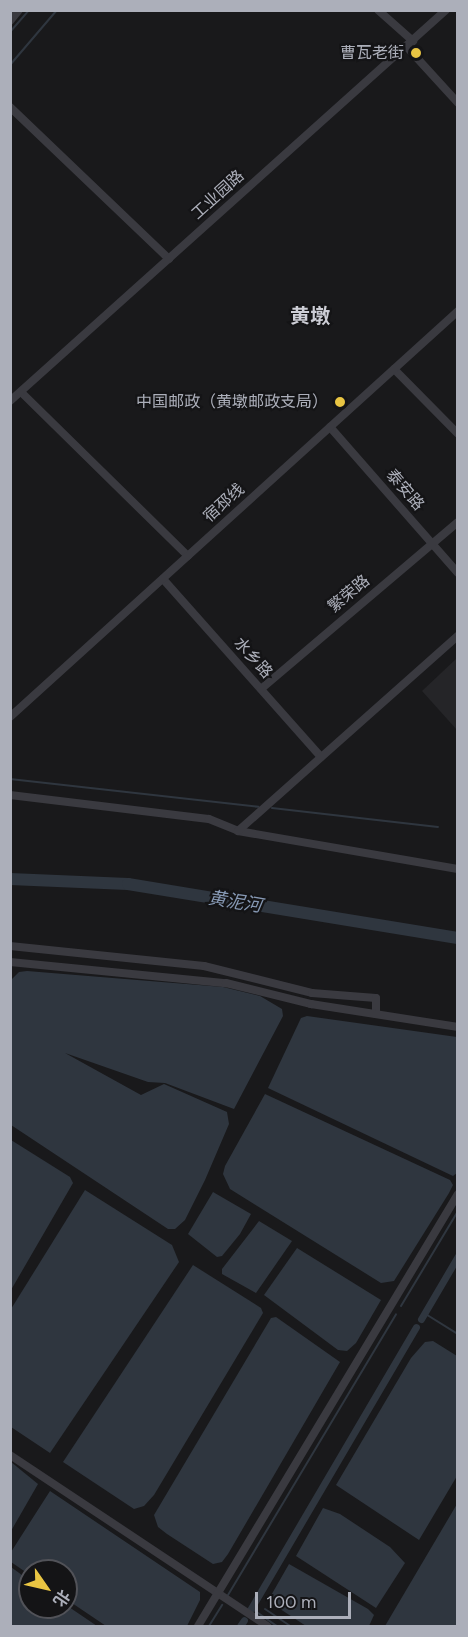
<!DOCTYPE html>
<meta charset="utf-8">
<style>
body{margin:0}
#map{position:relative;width:468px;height:1637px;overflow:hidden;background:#19191b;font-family:Figtree,"Noto Sans SC",sans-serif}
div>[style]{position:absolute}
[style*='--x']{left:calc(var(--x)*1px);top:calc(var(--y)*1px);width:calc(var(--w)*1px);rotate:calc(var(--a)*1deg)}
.built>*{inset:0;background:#252528}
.water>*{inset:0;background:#2f363f}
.stream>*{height:2px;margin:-1px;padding:0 1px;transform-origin:1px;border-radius:1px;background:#2f363f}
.canal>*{height:7px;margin:-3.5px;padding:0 3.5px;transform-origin:3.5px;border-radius:3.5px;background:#2f363f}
.river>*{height:12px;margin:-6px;padding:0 6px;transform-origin:6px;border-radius:6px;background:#2f363f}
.minor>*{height:8px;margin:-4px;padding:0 4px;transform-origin:4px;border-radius:4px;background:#3a3a40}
.dots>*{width:16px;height:16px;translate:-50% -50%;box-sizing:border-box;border:3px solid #141416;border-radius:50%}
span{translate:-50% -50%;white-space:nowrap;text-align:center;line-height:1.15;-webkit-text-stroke:4.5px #141416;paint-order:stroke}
.poi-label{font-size:16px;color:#acafba}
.right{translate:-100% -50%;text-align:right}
.street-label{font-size:16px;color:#acafba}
.water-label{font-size:18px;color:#8698b3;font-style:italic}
.quarter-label{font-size:20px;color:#cdced6;font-weight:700}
.frame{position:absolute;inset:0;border:12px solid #acafba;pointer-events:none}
.north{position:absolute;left:18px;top:1559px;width:60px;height:60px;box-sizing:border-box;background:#141416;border:2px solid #515258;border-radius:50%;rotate:124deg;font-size:16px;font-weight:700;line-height:24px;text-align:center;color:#acafba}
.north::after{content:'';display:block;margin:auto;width:21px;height:27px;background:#e9c543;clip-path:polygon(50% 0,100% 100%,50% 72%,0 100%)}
.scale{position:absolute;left:255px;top:1592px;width:96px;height:27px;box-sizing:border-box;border:3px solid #acafba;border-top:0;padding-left:8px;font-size:18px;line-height:21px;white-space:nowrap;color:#acafba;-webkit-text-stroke:4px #141416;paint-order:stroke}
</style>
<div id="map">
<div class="built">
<div style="clip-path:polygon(457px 658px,457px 730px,422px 691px)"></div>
</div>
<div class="water">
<div style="clip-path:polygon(27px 971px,223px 987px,260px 996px,282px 1009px,283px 1016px,234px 1109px,165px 1083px,148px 1082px,65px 1053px,141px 1095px,164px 1084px,227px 1112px,229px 1124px,205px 1180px,185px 1220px,175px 1229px,168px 1229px,11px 1125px,11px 980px,19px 972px)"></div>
<div style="clip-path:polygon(307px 1016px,457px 1037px,457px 1173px,453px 1176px,268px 1088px,301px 1018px)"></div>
<div style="clip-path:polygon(265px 1094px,450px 1180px,453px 1185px,449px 1193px,394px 1281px,381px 1283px,230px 1189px,223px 1174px,225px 1166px)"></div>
<div style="clip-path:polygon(11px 1140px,70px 1177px,73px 1183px,11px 1290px)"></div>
<div style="clip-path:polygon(85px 1190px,172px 1245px,179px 1262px,50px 1453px,11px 1427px,11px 1309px)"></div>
<div style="clip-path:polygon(213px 1192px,251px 1214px,240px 1234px,222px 1256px,217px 1257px,188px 1234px)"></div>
<div style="clip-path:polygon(259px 1221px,292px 1241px,256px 1293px,222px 1274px,222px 1269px)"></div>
<div style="clip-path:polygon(297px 1248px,381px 1300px,356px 1343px,347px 1351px,338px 1350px,264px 1295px)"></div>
<div style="clip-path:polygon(193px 1265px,261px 1308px,263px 1313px,154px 1495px,144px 1506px,134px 1509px,63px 1462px)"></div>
<div style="clip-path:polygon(276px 1317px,340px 1362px,228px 1554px,222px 1562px,213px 1564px,167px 1534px,158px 1527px,154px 1515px,271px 1318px)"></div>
<div style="clip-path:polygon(433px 1341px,457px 1356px,457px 1476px,419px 1540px,336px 1485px,411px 1358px,425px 1342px)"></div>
<div style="clip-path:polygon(11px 1462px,38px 1484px,11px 1531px)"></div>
<div style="clip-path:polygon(50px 1491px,200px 1592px,200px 1600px,187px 1626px,106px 1626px,66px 1599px,66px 1571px,30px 1571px,30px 1575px,11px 1562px,11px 1552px)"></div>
<div style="clip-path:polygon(457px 1504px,457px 1626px,385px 1626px)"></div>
<div style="clip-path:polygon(323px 1508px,340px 1514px,390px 1547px,405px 1563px,376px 1608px,296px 1556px)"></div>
<div style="clip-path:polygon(289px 1564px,368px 1609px,374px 1615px,369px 1626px,306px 1626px,271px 1603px,269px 1599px)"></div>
<div style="clip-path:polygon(11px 1567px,30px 1581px,30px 1607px,66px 1605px,97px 1626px,11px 1626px)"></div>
</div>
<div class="stream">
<div style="--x:10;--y:32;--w:29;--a:-49"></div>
<div style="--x:10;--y:65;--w:72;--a:-49.5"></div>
<div style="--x:10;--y:779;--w:250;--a:6.4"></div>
<div style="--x:272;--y:808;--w:167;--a:6.5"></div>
<div style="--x:401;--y:1306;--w:111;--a:-59"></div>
<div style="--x:424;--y:1313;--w:40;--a:32"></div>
<div style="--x:228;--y:1595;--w:327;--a:-59.1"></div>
<div style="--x:254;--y:1602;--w:2;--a:27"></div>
<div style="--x:251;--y:1608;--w:32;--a:35"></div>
<div style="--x:265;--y:1609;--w:30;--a:34"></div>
<div style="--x:209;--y:1626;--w:25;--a:-58"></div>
</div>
<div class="canal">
<div style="--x:421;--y:1319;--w:73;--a:-59.6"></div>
<div style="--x:250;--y:1610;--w:328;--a:-59.6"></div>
<div style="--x:240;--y:1626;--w:7;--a:-56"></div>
</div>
<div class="river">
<div style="--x:10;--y:879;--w:118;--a:2.4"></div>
<div style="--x:128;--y:884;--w:334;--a:9.3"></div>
</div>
<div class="minor">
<div style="--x:378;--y:10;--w:47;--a:41.5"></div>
<div style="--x:10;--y:21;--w:14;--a:-51"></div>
<div style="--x:406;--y:46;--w:77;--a:47.6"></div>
<div style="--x:10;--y:107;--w:220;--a:43.7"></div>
<div style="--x:394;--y:369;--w:91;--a:45.4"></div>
<div style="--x:21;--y:392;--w:234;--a:44.5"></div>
<div style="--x:10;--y:401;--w:586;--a:-41.89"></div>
<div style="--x:330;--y:427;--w:194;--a:48.8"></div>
<div style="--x:163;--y:579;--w:238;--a:48.4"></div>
<div style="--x:261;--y:689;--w:258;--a:-40.3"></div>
<div style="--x:10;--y:717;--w:605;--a:-42.18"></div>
<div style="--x:10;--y:795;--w:200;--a:6.9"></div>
<div style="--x:209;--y:819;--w:31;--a:22"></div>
<div style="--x:238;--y:831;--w:223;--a:9.8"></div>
<div style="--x:238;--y:831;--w:294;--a:-41.6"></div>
<div style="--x:10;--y:946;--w:195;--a:5.9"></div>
<div style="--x:204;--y:966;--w:111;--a:14"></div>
<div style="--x:312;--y:993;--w:64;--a:4.5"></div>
<div style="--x:376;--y:998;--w:16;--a:90"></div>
<div style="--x:10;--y:962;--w:217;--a:5.6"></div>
<div style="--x:226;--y:983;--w:88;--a:13.9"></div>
<div style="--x:311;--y:1004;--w:149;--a:8.9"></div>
<div style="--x:10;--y:1455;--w:309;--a:33.6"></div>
<div style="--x:198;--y:1626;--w:504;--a:-58.96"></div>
</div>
<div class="dots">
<div style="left:416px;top:53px;background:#e9c543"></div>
<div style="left:340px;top:402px;background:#e9c543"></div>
</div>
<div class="poi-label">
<span class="right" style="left:404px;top:53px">曹瓦老街</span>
<span class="right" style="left:328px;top:402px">中国邮政（黄墩邮政支局）</span>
</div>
<div class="street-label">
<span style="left:218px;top:195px;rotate:-42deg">工业园路</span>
<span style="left:405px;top:490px;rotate:49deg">泰安路</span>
<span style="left:224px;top:503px;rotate:-42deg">宿邳线</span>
<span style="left:349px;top:594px;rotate:-40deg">繁荣路</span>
<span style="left:253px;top:658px;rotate:48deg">水乡路</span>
</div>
<div class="water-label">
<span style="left:235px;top:902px;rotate:9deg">黄泥河</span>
</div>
<div class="quarter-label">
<span style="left:310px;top:316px">黄墩</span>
</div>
<div class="frame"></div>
<div class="north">北</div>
<div class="scale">100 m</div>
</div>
